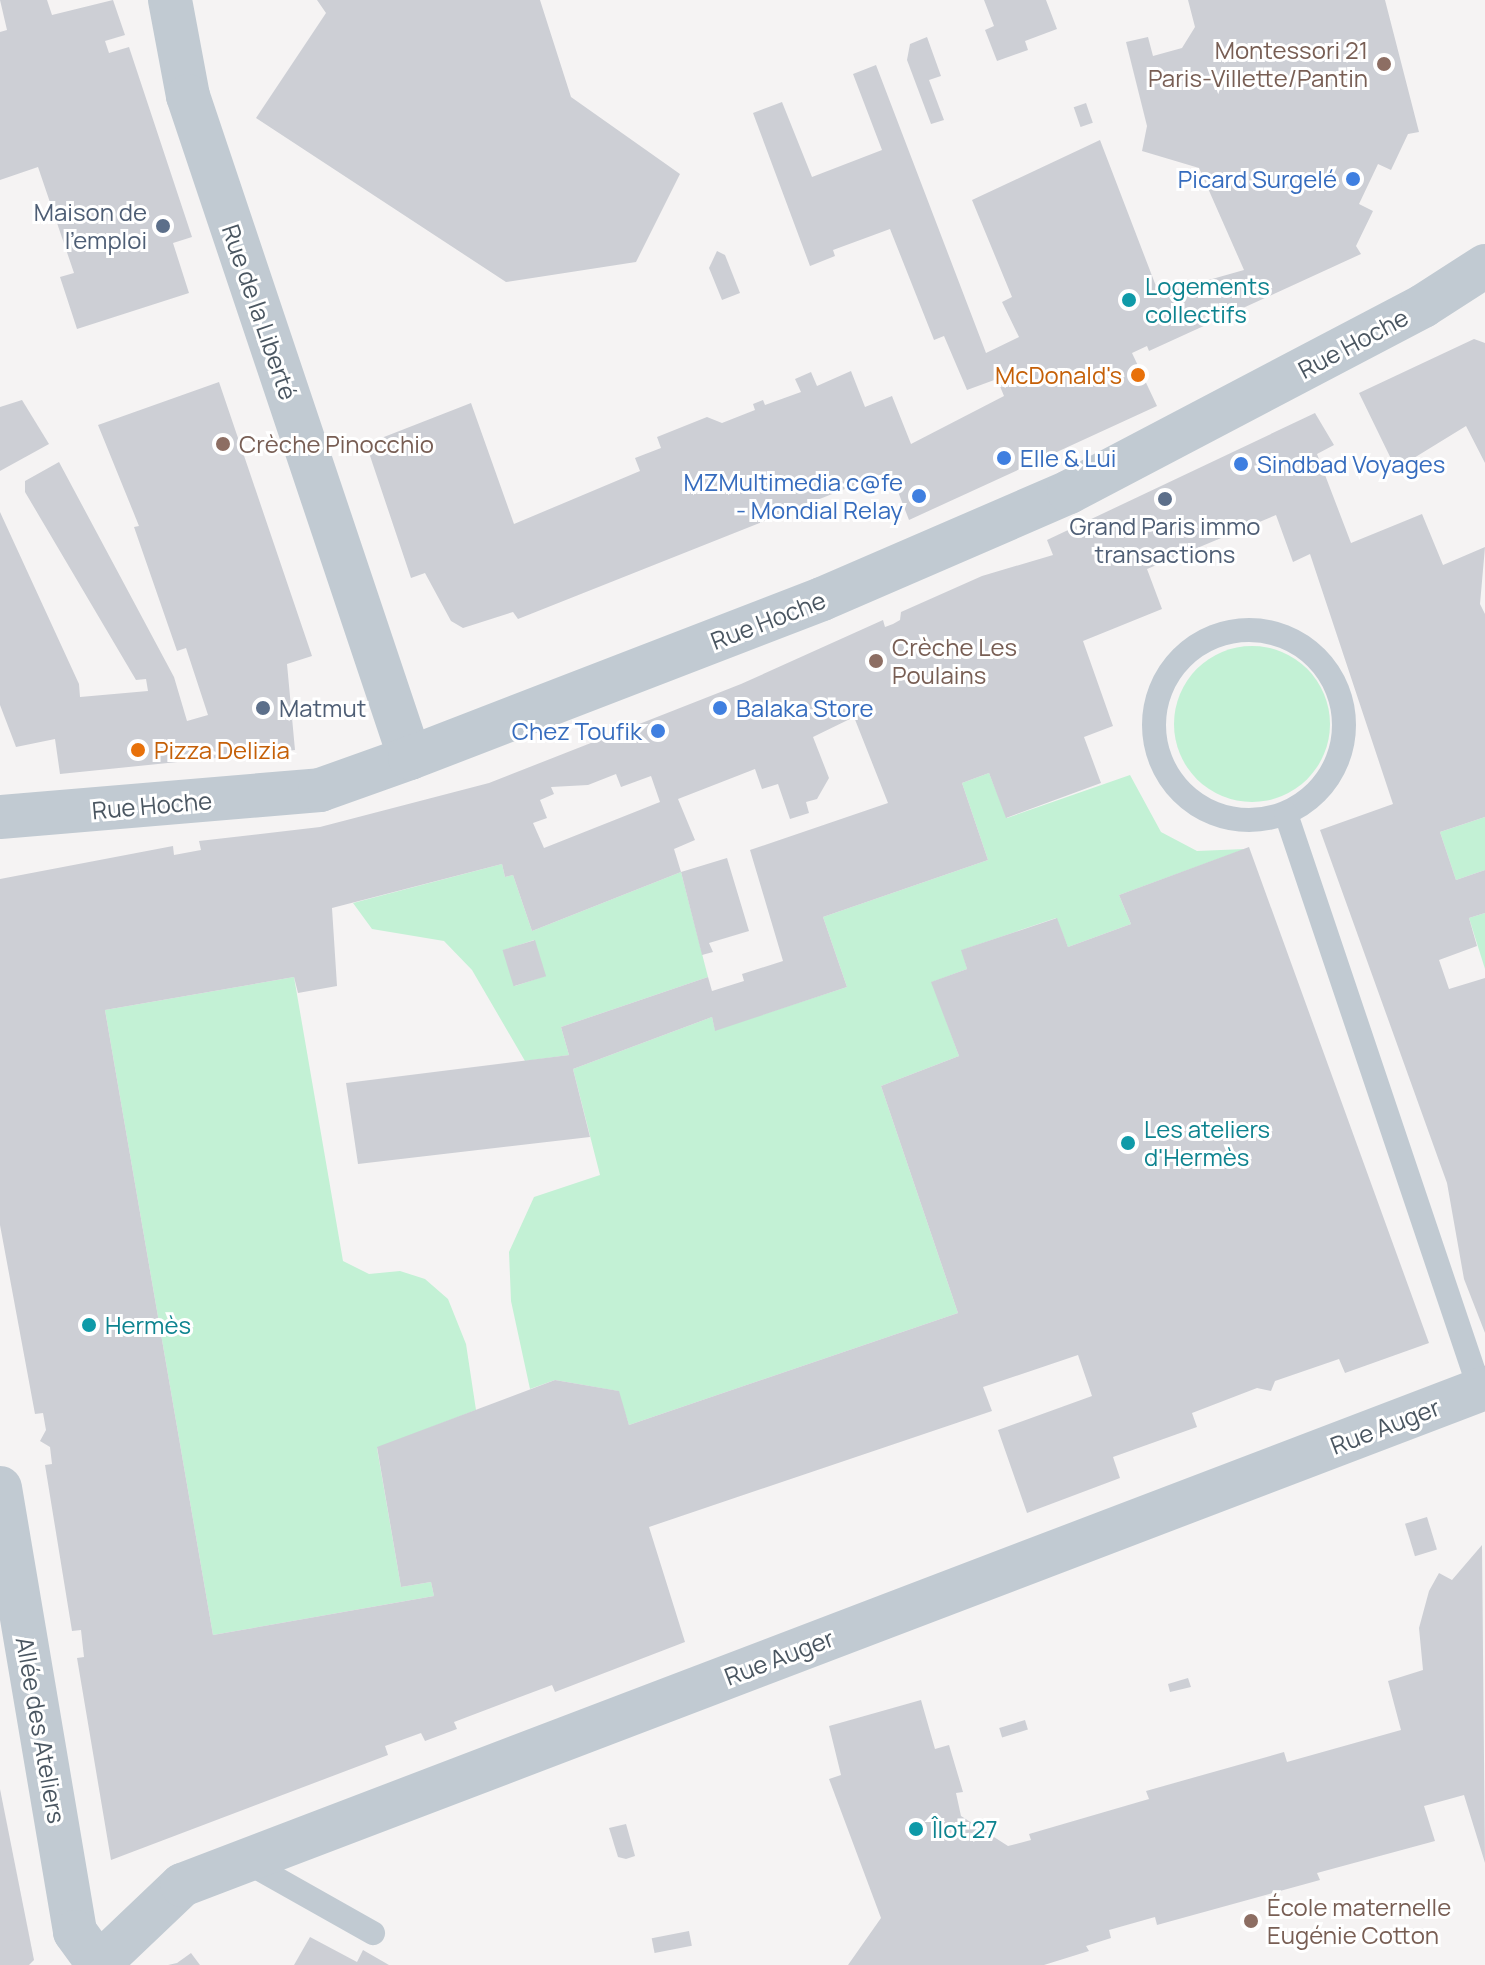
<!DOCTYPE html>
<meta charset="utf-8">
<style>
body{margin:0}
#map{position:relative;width:1485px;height:1965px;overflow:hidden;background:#f5f3f3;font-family:Manrope,sans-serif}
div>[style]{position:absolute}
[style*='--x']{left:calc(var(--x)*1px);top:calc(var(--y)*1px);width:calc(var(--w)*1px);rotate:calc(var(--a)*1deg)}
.green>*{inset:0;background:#c3f1d5}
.round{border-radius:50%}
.building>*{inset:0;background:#cdcfd5;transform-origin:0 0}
.lane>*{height:24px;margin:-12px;padding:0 12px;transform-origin:12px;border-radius:12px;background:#c1cad2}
.lane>.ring{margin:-12px;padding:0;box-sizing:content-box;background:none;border:24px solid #c1cad2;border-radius:50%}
.street>*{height:44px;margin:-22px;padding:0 22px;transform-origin:22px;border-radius:22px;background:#c1cad2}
.dots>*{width:22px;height:22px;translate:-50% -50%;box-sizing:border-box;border:4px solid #fff;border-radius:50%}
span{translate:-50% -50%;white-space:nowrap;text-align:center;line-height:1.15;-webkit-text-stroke:6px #fff;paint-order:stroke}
.education-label{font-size:24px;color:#785e54}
.right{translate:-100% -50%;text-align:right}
.left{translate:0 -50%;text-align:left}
.shop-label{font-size:24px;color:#366cbe}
.service-label{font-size:24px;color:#4e5e75}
.culture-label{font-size:24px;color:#0d838f}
.street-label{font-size:24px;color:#4a5661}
.food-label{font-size:24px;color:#c56008}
</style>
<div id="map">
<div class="green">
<div class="round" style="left:1174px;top:646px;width:156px;height:156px"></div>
<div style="clip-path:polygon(989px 773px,1007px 818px,1130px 775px,1161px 832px,1197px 851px,1245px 849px,1119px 895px,1131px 924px,1068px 947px,1056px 918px,962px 950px,967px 969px,932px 982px,959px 1056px,881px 1086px,958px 1313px,629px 1425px,618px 1391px,555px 1380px,530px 1389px,511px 1301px,509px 1252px,534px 1197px,600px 1175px,573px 1069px,712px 1017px,715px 1030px,847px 987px,823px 917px,988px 860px,962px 783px)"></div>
<div style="clip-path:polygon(1485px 817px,1485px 870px,1456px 880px,1440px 832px)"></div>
<div style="clip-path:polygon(evenodd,502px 864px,505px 877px,513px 875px,532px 931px,681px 872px,708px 977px,561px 1027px,569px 1055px,525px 1061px,472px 970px,444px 941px,372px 929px,353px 903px,502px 864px,534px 940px,545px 976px,515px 986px,504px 950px,534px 940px)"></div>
<div style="clip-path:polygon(1485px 913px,1485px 969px,1469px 918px)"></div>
<div style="clip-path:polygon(294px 977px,343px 1261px,369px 1274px,400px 1271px,425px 1279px,448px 1299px,466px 1344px,476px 1410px,377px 1448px,401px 1587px,431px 1582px,434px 1596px,213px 1635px,105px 1010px)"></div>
</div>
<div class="building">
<div style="clip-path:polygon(0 0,47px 0,52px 15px,113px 0,125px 35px,105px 41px,109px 53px,129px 47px,192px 237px,173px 243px,189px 293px,77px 329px,60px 277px,74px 273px,38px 167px,0 180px,0 32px,7px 30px)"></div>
<div style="clip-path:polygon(317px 0,540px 0,571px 97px,680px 174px,636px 262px,506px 282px,256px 118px,326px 13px)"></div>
<div style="clip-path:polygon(984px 0,1046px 0,1057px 29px,1025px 41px,1028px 50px,997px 61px,985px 30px,994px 26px)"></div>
<div style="clip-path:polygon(1188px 0,1385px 0,1419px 132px,1408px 134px,1391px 170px,1378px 164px,1359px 204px,1373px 211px,1356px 246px,1361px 254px,1149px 351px,1147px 346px,1132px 353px,1157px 406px,909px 520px,890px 471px,518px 619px,513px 612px,463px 628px,451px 621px,425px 573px,411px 578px,366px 444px,471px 403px,514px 524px,640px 471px,635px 458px,661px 448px,657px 437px,707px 417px,722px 423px,755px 410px,753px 404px,763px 400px,765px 405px,801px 392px,795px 379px,811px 372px,817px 386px,851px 371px,865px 407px,892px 396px,911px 444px,1004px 396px,997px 379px,967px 390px,944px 336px,934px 340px,890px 229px,833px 250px,835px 256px,810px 266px,753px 113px,782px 102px,812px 177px,882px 150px,853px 74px,876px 65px,986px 353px,1019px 337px,1002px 302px,1012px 297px,972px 200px,1100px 140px,1159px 294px,1244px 270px,1199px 168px,1142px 151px,1147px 126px,1126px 42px,1148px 37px,1153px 56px,1182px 48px,1195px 27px)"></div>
<div style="clip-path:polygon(927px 37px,941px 76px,929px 80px,944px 120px,931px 124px,907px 60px,910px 44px)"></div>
<div style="left:1086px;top:103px;width:21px;height:13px;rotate:71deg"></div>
<div style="clip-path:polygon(717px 251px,725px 255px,740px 293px,722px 300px,709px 268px)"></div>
<div style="clip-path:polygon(1474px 339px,1485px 343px,1485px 463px,1466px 426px,1396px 469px,1359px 393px)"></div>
<div style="clip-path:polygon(219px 382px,312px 656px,287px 664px,295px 750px,60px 774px,55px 739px,16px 747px,0 705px,0 512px,79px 684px,80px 697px,148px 691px,146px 679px,136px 680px,25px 492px,25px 481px,59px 462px,174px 677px,187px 721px,208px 715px,186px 648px,177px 651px,134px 527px,139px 526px,98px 425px)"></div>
<div style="clip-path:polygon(22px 400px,49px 444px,0 471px,0 407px)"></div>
<div style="clip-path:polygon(evenodd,1315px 413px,1334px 445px,1317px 454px,1351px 543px,1422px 514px,1443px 565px,1485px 547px,1480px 604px,1485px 614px,1485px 817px,1440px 832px,1456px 880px,1485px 870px,1485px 913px,1469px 918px,1477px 946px,1439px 960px,1449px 989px,1485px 978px,1485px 1333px,1464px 1279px,1447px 1183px,1320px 830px,1393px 804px,1310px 554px,1293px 562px,1276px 515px,1147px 569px,1162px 609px,1083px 641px,1113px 726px,1084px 737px,1101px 783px,1006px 818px,989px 773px,962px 783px,988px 860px,823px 917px,847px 987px,715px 1031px,712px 1017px,573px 1069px,590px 1137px,358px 1164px,346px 1083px,569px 1055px,561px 1027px,708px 977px,712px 991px,744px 981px,742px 974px,783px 961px,750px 850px,888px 803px,854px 717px,813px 737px,829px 778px,817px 799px,806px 802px,809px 813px,790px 819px,778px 784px,762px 789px,755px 769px,678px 799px,695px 840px,674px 849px,681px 872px,532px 931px,513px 875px,505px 877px,502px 864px,332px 908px,337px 986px,298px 993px,294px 977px,105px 1010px,213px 1635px,434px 1596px,431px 1582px,401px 1587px,377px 1447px,555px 1380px,619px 1391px,629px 1425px,958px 1313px,881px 1086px,959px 1056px,931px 982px,967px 969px,961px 950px,1057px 918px,1068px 947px,1131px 924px,1119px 895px,1249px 847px,1429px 1343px,1345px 1373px,1339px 1359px,1275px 1381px,1271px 1391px,1257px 1388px,1192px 1413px,1197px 1427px,1113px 1457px,1120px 1478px,1027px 1513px,998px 1430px,1092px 1396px,1078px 1355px,983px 1387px,992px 1411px,649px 1527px,685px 1642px,555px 1692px,552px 1685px,454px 1722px,457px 1729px,425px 1741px,421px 1733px,385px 1746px,388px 1755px,111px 1860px,77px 1658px,84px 1657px,81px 1630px,72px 1631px,45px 1465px,52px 1464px,50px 1447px,40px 1441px,46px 1430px,43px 1413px,35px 1414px,0 1225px,0 879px,173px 846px,174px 855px,201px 850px,199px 841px,320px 827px,489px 783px,741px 684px,883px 620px,885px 627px,893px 624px,900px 620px,901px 612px,982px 576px,1053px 555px,1047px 540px,1315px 413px,616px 774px,621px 787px,651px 776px,660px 802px,544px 848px,533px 823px,547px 818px,540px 800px,554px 794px,551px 787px,588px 785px,616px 774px)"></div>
<div style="clip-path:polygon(727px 858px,749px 931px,709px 943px,713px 952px,702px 955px,681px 872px)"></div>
<div style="left:535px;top:940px;width:38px;height:34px;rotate:73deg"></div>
<div style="left:1427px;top:1517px;width:34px;height:23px;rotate:73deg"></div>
<div style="clip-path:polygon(1482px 1545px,1485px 1863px,1464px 1795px,1424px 1806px,1435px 1841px,1317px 1873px,1320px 1880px,1157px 1925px,1155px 1917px,1109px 1930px,1111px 1938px,1086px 1946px,1089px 1951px,1044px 1965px,848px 1965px,881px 1918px,829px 1779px,841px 1775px,829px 1726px,921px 1700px,935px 1749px,949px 1745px,963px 1792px,956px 1793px,961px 1816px,1008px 1846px,1031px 1840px,1029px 1834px,1149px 1799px,1146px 1791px,1284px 1752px,1287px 1762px,1401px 1730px,1388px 1681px,1423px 1670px,1419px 1628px,1429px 1591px,1439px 1573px,1452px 1580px)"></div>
<div style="clip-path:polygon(1188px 1678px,1191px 1687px,1170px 1692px,1168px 1684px)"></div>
<div style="left:1025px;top:1720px;width:10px;height:27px;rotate:73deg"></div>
<div style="clip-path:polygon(0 1789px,34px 1960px,29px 1965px,0 1965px)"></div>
<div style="clip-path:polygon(626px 1824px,635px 1856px,626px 1859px,618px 1857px,609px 1828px)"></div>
<div style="left:689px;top:1931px;width:15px;height:38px;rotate:79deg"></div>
<div style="clip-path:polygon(310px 1937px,357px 1962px,363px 1950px,389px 1965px,294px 1965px)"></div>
<div style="clip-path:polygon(191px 1953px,200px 1965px,168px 1965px,177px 1963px)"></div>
</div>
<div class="lane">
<div class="ring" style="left:1154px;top:630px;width:166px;height:166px"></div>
<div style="--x:1286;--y:814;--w:608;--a:71.39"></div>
<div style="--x:245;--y:1861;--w:147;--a:29.4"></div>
</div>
<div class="street">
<div style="--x:170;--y:0;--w:98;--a:79.4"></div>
<div style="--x:188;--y:96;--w:698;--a:71.46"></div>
<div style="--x:0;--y:817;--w:321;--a:-4.8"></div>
<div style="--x:320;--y:790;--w:96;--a:-19.6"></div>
<div style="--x:410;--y:758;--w:442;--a:-21.1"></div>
<div style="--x:822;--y:599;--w:269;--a:-23.4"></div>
<div style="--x:1069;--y:492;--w:400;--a:-27.7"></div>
<div style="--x:1423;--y:306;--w:74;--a:-32.8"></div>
<div style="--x:0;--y:1488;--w:450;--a:80.4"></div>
<div style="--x:75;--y:1932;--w:41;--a:54"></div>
<div style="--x:98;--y:1965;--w:116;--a:-43.6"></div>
<div style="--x:182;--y:1885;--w:1395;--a:-20.88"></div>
</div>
<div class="dots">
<div style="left:1384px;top:64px;background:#8d6e63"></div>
<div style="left:1353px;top:179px;background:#3f7fe0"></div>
<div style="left:163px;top:226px;background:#5c6f8a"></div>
<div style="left:1129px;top:300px;background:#0f9aa8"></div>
<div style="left:1138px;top:375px;background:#e8710a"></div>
<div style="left:223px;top:444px;background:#8d6e63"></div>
<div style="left:1004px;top:458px;background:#3f7fe0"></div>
<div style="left:1241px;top:464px;background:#3f7fe0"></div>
<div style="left:919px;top:496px;background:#3f7fe0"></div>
<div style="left:1165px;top:499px;background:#5c6f8a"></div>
<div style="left:876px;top:661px;background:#8d6e63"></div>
<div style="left:263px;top:708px;background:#5c6f8a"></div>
<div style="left:720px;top:708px;background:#3f7fe0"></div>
<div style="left:658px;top:731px;background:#3f7fe0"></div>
<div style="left:138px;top:750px;background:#e8710a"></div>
<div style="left:1128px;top:1143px;background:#0f9aa8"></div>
<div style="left:89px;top:1325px;background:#0f9aa8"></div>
<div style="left:916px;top:1829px;background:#0f9aa8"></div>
<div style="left:1251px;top:1921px;background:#8d6e63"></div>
</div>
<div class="education-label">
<span class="right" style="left:1368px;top:64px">Montessori 21<br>Paris-Villette/Pantin</span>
<span class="left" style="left:239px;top:444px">Crèche Pinocchio</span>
<span class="left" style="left:892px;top:661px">Crèche Les<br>Poulains</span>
<span class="left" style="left:1267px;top:1921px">École maternelle<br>Eugénie Cotton</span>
</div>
<div class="shop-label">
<span class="right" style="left:1337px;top:179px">Picard Surgelé</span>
<span class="left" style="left:1020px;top:458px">Elle &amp; Lui</span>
<span class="left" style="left:1257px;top:464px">Sindbad Voyages</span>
<span class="right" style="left:903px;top:496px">MZMultimedia c@fe<br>- Mondial Relay</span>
<span class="left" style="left:736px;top:708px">Balaka Store</span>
<span class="right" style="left:642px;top:731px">Chez Toufik</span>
</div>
<div class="service-label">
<span class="right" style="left:147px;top:226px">Maison de<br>l'emploi</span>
<span style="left:1165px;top:540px">Grand Paris immo<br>transactions</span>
<span class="left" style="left:279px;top:708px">Matmut</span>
</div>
<div class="culture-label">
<span class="left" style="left:1145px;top:300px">Logements<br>collectifs</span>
<span class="left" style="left:1144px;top:1143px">Les ateliers<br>d'Hermès</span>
<span class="left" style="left:105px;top:1325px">Hermès</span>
<span class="left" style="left:932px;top:1829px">Îlot 27</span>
</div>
<div class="street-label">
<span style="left:260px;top:312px;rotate:71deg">Rue de la Liberté</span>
<span style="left:1353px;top:343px;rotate:-28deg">Rue Hoche</span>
<span style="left:768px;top:620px;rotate:-21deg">Rue Hoche</span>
<span style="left:152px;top:805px;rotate:-5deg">Rue Hoche</span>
<span style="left:1385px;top:1426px;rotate:-21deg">Rue Auger</span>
<span style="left:779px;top:1657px;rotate:-21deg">Rue Auger</span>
<span style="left:41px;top:1730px;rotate:80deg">Allée des Ateliers</span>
</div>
<div class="food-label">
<span class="right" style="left:1122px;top:375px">McDonald's</span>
<span class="left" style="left:154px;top:750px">Pizza Delizia</span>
</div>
</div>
